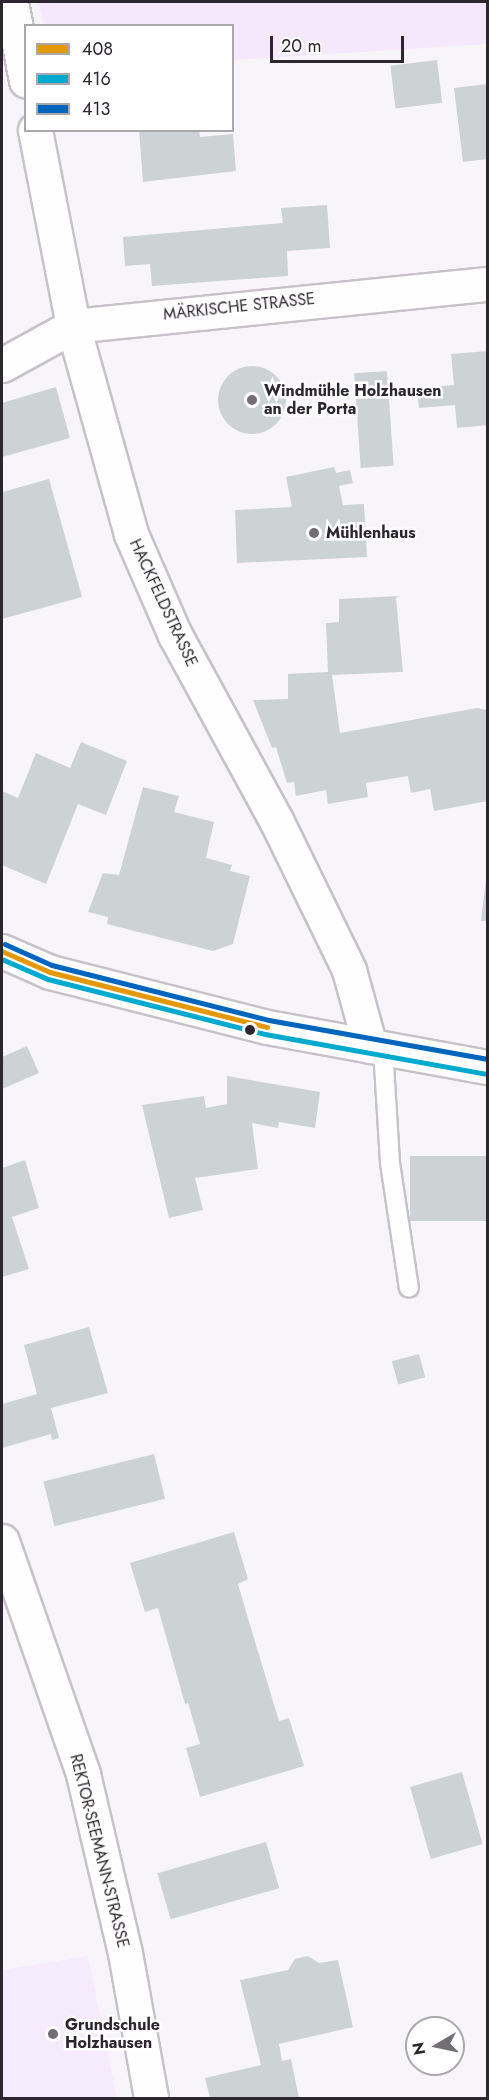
<!DOCTYPE html>
<meta charset="utf-8">
<style>
body{margin:0}
#map{position:relative;width:489px;height:2100px;overflow:hidden;background:#f8f5fa;font-family:Jost,sans-serif}
div>[style]{position:absolute}
[style*='--x']{left:calc(var(--x)*1px);top:calc(var(--y)*1px);width:calc(var(--w)*1px);rotate:calc(var(--a)*1deg)}
.built>*{inset:0;background:#f6ebfc}
.green>*{inset:0;background:#f5e7fc}
.building>*{inset:0;background:#cdd3d5;transform-origin:0 0}
.round{border-radius:50%}
.roads{filter:drop-shadow(2px 0 #c6c2c8) drop-shadow(-2px 0 #c6c2c8) drop-shadow(0 2px #c6c2c8) drop-shadow(0 -2px #c6c2c8)}
.service>*{height:18px;margin:-9px;padding:0 9px;transform-origin:9px;border-radius:9px;background:#fefefe}
.minor>*{height:33px;margin:-16.5px;padding:0 16.5px;transform-origin:16.5px;border-radius:16.5px;background:#fefefe}
.tertiary>*{height:33px;margin:-16.5px;padding:0 16.5px;transform-origin:16.5px;border-radius:16.5px;background:#fefefe}
.bus-1>*{height:4.5px;margin:-2.25px;padding:0 2.25px;transform-origin:2.25px;border-radius:2.25px;background:#e39905}
.bus-2>*{height:4.5px;margin:-2.25px;padding:0 2.25px;transform-origin:2.25px;border-radius:2.25px;background:#00a9ce}
.bus-3>*{height:4.5px;margin:-2.25px;padding:0 2.25px;transform-origin:2.25px;border-radius:2.25px;background:#0065bd}
.dots>*{width:16px;height:16px;translate:-50% -50%;box-sizing:border-box;border:3px solid #fff;border-radius:50%}
span{translate:-50% -50%;white-space:nowrap;text-align:center;line-height:1.15;-webkit-text-stroke:5px #fff;paint-order:stroke}
.street-label{font-size:16px;color:#2c262f}
.poi-label{font-size:16px;color:#2c262f;font-weight:700}
.left{translate:0 -50%;text-align:left}
.frame{position:absolute;inset:0;border:3px solid #2c262f;pointer-events:none}
.legend{position:absolute;left:24px;top:24px;width:210px;height:108px;box-sizing:border-box;background:#fff;border:2px solid #aba8ac;margin:0;padding:8px 10px;list-style:none;font-size:18px;color:#2c262f}
.legend li{display:flex;align-items:center;gap:12px;height:30px}
.legend b{width:30px;border:2px solid #aba8ac}
.north{position:absolute;left:405px;top:2016px;width:60px;height:60px;box-sizing:border-box;background:#fff;border:2px solid #aba8ac;border-radius:50%;rotate:261deg;font-size:16px;font-weight:700;line-height:24px;text-align:center;color:#2c262f}
.north::after{content:'';display:block;margin:auto;width:21px;height:27px;background:#736e76;clip-path:polygon(50% 0,100% 100%,50% 72%,0 100%)}
.scale{position:absolute;left:270px;top:36px;width:134px;height:27px;box-sizing:border-box;border:3px solid #2c262f;border-top:0;padding-left:8px;font-size:18px;line-height:21px;white-space:nowrap;color:#2c262f;-webkit-text-stroke:4px #fff;paint-order:stroke}
</style>
<div id="map">
<div class="built">
<div style="clip-path:polygon(88px 1956px,117px 2098px,2px 2098px,2px 1970px)"></div>
</div>
<div class="green">
<div style="clip-path:polygon(39px 2px,487px 2px,487px 44px,233px 60px,232px 26px,43px 25px)"></div>
</div>
<div class="building">
<div style="left:437px;top:60px;width:43px;height:47px;rotate:83deg"></div>
<div style="clip-path:polygon(488px 84px,488px 159px,463px 162px,454px 88px)"></div>
<div style="clip-path:polygon(139px 130px,199px 130px,200px 137px,233px 134px,236px 171px,143px 182px)"></div>
<div style="clip-path:polygon(327px 205px,330px 248px,287px 251px,288px 276px,152px 286px,150px 264px,125px 266px,123px 237px,283px 223px,281px 208px)"></div>
<div style="clip-path:polygon(488px 351px,488px 425px,457px 428px,455px 405px,419px 408px,417px 388px,454px 385px,451px 354px)"></div>
<div class="round" style="left:218px;top:366px;width:68px;height:68px"></div>
<div style="left:387px;top:371px;width:95px;height:33px;rotate:86deg"></div>
<div style="clip-path:polygon(56px 387px,70px 438px,2px 457px,2px 403px)"></div>
<div style="clip-path:polygon(334px 467px,336px 473px,350px 470px,353px 483px,339px 486px,343px 505px,364px 504px,367px 557px,237px 563px,235px 510px,292px 507px,286px 477px)"></div>
<div style="clip-path:polygon(49px 479px,82px 597px,2px 619px,2px 492px)"></div>
<div style="clip-path:polygon(400px 596px,396px 598px,403px 672px,332px 675px,340px 733px,477px 708px,488px 710px,488px 801px,434px 811px,430px 789px,411px 793px,408px 776px,366px 783px,368px 797px,328px 804px,326px 790px,296px 796px,294px 782px,287px 783px,276px 747px,272px 748px,253px 700px,288px 699px,288px 674px,328px 672px,326px 623px,339px 622px,339px 599px)"></div>
<div style="clip-path:polygon(81px 742px,127px 761px,106px 815px,78px 804px,46px 884px,2px 865px,2px 791px,18px 798px,36px 753px,70px 768px)"></div>
<div style="clip-path:polygon(143px 787px,179px 796px,174px 812px,214px 822px,206px 858px,232px 865px,230px 871px,250px 876px,233px 944px,213px 951px,107px 924px,108px 917px,88px 912px,103px 873px,119px 875px)"></div>
<div style="clip-path:polygon(486px 879px,488px 879px,488px 921px,481px 921px)"></div>
<div style="clip-path:polygon(27px 1046px,39px 1073px,2px 1089px,2px 1057px)"></div>
<div style="clip-path:polygon(227px 1076px,320px 1092px,315px 1128px,279px 1122px,278px 1128px,252px 1123px,258px 1169px,195px 1178px,203px 1210px,169px 1218px,142px 1105px,204px 1096px,206px 1108px,227px 1104px)"></div>
<div style="left:488px;top:1156px;width:65px;height:78px;rotate:90deg"></div>
<div style="clip-path:polygon(25px 1160px,39px 1208px,12px 1217px,29px 1269px,2px 1277px,2px 1168px)"></div>
<div style="clip-path:polygon(89px 1327px,108px 1393px,51px 1408px,59px 1438px,52px 1440px,51px 1434px,2px 1448px,2px 1404px,37px 1394px,24px 1345px)"></div>
<div style="left:419px;top:1354px;width:24px;height:28px;rotate:75deg"></div>
<div style="left:154px;top:1454px;width:46px;height:114px;rotate:76deg"></div>
<div style="clip-path:polygon(234px 1532px,248px 1579px,238px 1584px,250px 1625px,279px 1721px,289px 1718px,304px 1766px,200px 1797px,186px 1748px,200px 1744px,188px 1703px,185px 1704px,158px 1608px,145px 1612px,130px 1563px)"></div>
<div style="left:462px;top:1772px;width:75px;height:54px;rotate:74deg"></div>
<div style="left:266px;top:1842px;width:48px;height:113px;rotate:74deg"></div>
<div style="clip-path:polygon(308px 1956px,319px 1963px,338px 1960px,353px 2027px,279px 2044px,282px 2061px,291px 2059px,299px 2098px,210px 2098px,205px 2078px,261px 2065px,240px 1980px,288px 1970px,295px 1959px)"></div>
</div>
<div class="roads">
<div class="service">
<div style="--x:383;--y:1048;--w:115;--a:86.5"></div>
<div style="--x:390;--y:1163;--w:126;--a:81.4"></div>
</div>
<div class="minor">
<div style="--x:11;--y:2;--w:80;--a:79.2"></div>
<div style="--x:35;--y:130;--w:200;--a:79"></div>
<div style="--x:73;--y:326;--w:216;--a:74.4"></div>
<div style="--x:131;--y:534;--w:110;--a:66.5"></div>
<div style="--x:175;--y:635;--w:211;--a:61.4"></div>
<div style="--x:276;--y:820;--w:167;--a:64"></div>
<div style="--x:349;--y:970;--w:79;--a:74.6"></div>
<div style="--x:2;--y:365;--w:81;--a:-28.8"></div>
<div style="--x:73;--y:326;--w:417;--a:-5.8"></div>
<div style="--x:2;--y:1541;--w:247;--a:70.8"></div>
<div style="--x:83;--y:1774;--w:184;--a:76.8"></div>
<div style="--x:125;--y:1953;--w:147;--a:79.8"></div>
</div>
<div class="tertiary">
<div style="--x:2;--y:951;--w:52;--a:23.6"></div>
<div style="--x:50;--y:972;--w:224;--a:14.2"></div>
<div style="--x:267;--y:1027;--w:225;--a:10.3"></div>
</div>
</div>
<div class="bus-1">
<div style="--x:2;--y:951;--w:52;--a:23.6"></div>
<div style="--x:50;--y:972;--w:224;--a:14.2"></div>
</div>
<div class="bus-2">
<div style="--x:2;--y:959;--w:50;--a:23.5"></div>
<div style="--x:48;--y:979;--w:224;--a:14.2"></div>
<div style="--x:265;--y:1034;--w:226;--a:10.2"></div>
</div>
<div class="bus-3">
<div style="--x:5;--y:944;--w:51;--a:24.1"></div>
<div style="--x:52;--y:965;--w:224;--a:14.2"></div>
<div style="--x:269;--y:1020;--w:222;--a:10.1"></div>
</div>
<div class="dots">
<div style="left:252px;top:400px;background:#736e76"></div>
<div style="left:314px;top:533px;background:#736e76"></div>
<div style="left:250px;top:1030px;background:#2c262f"></div>
<div style="left:53px;top:2034px;background:#736e76"></div>
</div>
<div class="street-label">
<span style="left:239px;top:307px;rotate:-6deg">MÄRKISCHE STRASSE</span>
<span style="left:163px;top:603px;rotate:65deg">HACKFELDSTRASSE</span>
<span style="left:99px;top:1851px;rotate:76deg">REKTOR-SEEMANN-STRASSE</span>
</div>
<div class="poi-label">
<span class="left" style="left:264px;top:400px">Windmühle Holzhausen<br>an der Porta</span>
<span class="left" style="left:326px;top:533px">Mühlenhaus</span>
<span class="left" style="left:65px;top:2034px">Grundschule<br>Holzhausen</span>
</div>
<div class="frame"></div>
<ul class="legend">
<li><b style="height:8px;background:#e39905"></b>408</li>
<li><b style="height:8px;background:#00a9ce"></b>416</li>
<li><b style="height:8px;background:#0065bd"></b>413</li>
</ul>
<div class="north">N</div>
<div class="scale">20 m</div>
</div>
